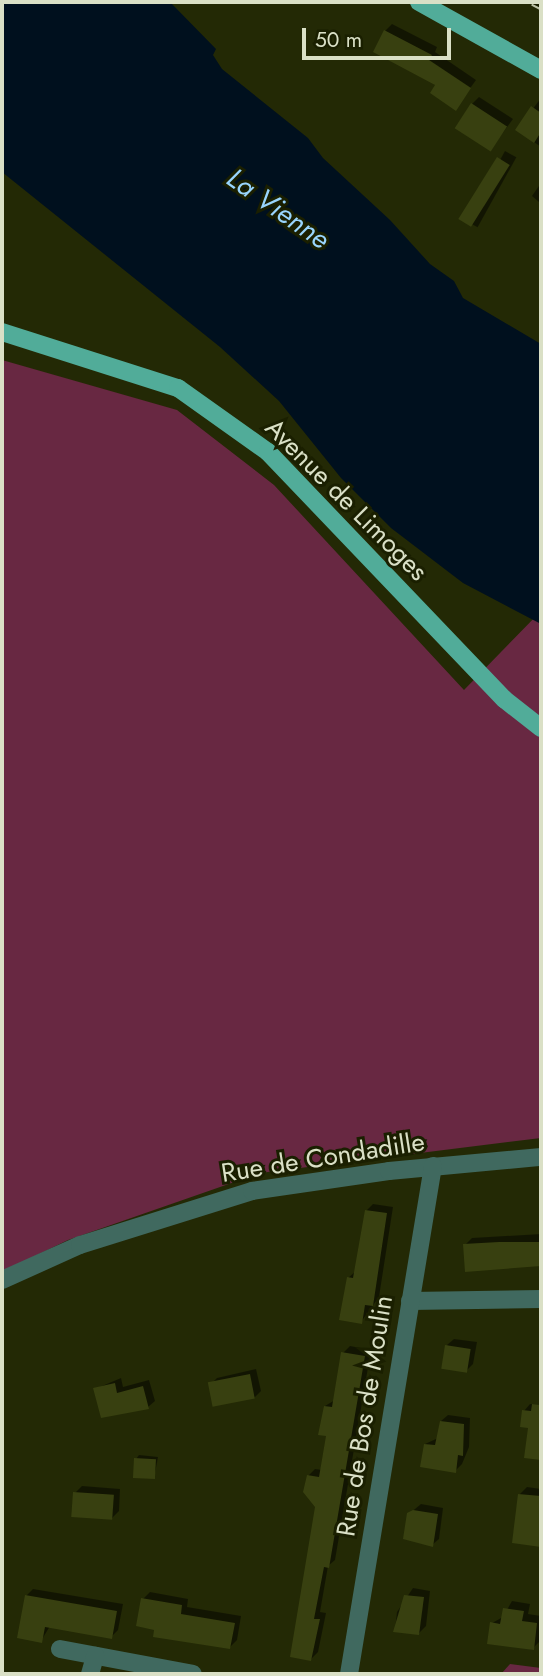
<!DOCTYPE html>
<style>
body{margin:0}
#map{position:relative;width:543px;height:1676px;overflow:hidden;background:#232905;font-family:Jost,sans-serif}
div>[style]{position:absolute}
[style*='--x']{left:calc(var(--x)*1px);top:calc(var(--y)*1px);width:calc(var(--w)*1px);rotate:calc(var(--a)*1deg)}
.green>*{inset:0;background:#682842}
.water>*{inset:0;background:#00101e}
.shadow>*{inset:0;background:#0007;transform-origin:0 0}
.building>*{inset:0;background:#384010;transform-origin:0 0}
.minor>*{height:18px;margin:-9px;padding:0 9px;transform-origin:9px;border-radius:9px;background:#40695f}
.major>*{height:18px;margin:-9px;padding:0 9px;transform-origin:9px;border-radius:9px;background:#51ac99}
.rail>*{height:8px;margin-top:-4px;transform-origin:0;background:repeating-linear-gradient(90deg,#1a1f00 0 16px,#bec4a8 0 32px);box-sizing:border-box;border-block:2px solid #bec4a8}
span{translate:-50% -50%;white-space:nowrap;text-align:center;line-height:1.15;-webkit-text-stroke:6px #1a1f00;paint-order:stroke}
.street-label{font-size:26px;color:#dae0c6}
.water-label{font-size:28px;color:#99d5fd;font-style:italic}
.frame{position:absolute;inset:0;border:4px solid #dae0c6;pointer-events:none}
.scale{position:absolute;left:302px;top:28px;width:149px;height:32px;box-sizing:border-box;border:4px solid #dae0c6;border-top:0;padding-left:9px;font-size:21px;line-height:24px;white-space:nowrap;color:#dae0c6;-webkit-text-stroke:5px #1a1f00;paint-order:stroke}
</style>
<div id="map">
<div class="green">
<div style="clip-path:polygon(2px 360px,177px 410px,274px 485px,464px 690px,541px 611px,541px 1138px,260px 1173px,68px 1240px,2px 1272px)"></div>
<div style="clip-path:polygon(510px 1664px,541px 1668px,541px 1674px,501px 1674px)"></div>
</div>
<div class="water">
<div style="clip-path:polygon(2px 2px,170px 2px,216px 49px,213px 55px,222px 69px,308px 138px,323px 158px,390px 220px,430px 264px,454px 281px,463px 298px,541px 344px,541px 624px,463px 583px,391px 528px,341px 478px,279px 401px,220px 347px,2px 172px)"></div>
</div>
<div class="shadow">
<div style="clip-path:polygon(392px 24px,437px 47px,435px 52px,476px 80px,456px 108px,385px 31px)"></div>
<div style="clip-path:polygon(479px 97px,513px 119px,491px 149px,472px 104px)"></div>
<div style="clip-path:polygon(541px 98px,541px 147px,517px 130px)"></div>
<div style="left:505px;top:151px;width:13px;height:80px;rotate:29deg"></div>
<div style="clip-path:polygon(541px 183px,541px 200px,539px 202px,532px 196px)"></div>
<div style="clip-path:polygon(373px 1204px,393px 1207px,379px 1297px,361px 1322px,348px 1278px,356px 1271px,366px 1211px)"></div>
<div style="clip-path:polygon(541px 1234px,541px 1264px,466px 1270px,465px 1245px,472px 1238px)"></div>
<div style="clip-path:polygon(454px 1339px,477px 1342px,473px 1364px,466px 1371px,447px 1345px)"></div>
<div style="clip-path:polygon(350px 1346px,371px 1350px,335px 1560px,328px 1566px,320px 1612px,326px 1613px,318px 1652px,311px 1659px,317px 1507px,308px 1476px,315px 1469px,322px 1470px,328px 1435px,325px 1406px,335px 1400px,343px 1353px)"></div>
<div style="clip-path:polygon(256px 1369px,261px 1391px,254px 1398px,210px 1385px,217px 1378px)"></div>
<div style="clip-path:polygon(121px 1378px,123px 1387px,149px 1380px,155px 1401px,148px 1407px,95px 1389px)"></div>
<div style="clip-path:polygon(530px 1404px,541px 1405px,541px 1458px,526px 1456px,530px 1427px,524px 1411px)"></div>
<div style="clip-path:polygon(448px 1415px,470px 1418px,469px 1447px,462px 1464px,455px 1471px,423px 1466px,425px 1444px,438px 1438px,441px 1421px)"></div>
<div style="clip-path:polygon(139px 1455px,158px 1457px,154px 1478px,136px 1459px)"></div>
<div style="clip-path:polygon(82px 1486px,120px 1489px,119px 1511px,112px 1518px,75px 1493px)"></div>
<div style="clip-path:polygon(527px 1487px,541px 1489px,540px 1545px,520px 1494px)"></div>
<div style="clip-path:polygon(421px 1504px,443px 1508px,439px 1539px,432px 1545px,409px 1514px)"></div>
<div style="clip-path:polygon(413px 1588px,430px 1591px,426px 1626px,419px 1633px,395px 1630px,397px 1612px)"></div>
<div style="clip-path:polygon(33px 1589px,123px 1604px,118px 1630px,111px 1637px,50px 1626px,41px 1641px,26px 1596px)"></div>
<div style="clip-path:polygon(150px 1592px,188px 1599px,187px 1607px,241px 1616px,237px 1640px,230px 1647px,156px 1628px,143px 1599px)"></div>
<div style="clip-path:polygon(512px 1601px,530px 1604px,528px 1614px,541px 1616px,540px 1641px,533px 1648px,492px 1623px,503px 1617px)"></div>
</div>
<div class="building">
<div style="clip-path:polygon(384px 30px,432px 55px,429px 60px,471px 88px,456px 111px,430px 93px,435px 85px,373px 52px)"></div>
<div style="left:471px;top:103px;width:43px;height:30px;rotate:33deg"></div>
<div style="clip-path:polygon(531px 106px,541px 113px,541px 132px,534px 143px,515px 130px)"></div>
<div style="left:497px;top:157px;width:15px;height:73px;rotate:32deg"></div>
<div style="clip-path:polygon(365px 1210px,387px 1213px,373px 1306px,365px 1305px,362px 1324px,339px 1320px,347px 1277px,353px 1278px)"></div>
<div style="clip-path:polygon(499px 1242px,541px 1242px,541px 1266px,465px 1272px,463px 1244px)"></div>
<div style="left:445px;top:1345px;width:26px;height:24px;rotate:9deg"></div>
<div style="clip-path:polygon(341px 1352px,365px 1356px,329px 1568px,324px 1567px,314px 1619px,320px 1619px,311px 1661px,290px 1657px,315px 1507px,303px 1492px,307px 1475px,319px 1477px,326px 1436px,318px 1435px,324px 1406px,332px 1407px)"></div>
<div style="left:250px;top:1374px;width:25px;height:43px;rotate:79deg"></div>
<div style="clip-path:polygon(115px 1383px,117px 1393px,143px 1386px,149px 1409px,101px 1418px,93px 1388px)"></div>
<div style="clip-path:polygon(532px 1404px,541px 1405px,541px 1460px,524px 1458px,528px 1428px,520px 1427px,522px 1410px,531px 1411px)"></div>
<div style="clip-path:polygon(440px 1421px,464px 1424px,463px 1456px,458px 1455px,456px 1473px,420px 1467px,424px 1444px,435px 1445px)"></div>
<div style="left:134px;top:1458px;width:22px;height:20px;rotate:3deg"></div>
<div style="left:73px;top:1492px;width:41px;height:25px;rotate:4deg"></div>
<div style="clip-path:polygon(518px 1494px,541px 1496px,541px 1547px,512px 1543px)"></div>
<div style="clip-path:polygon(413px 1510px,438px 1514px,433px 1547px,403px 1539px,407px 1513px)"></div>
<div style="clip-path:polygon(25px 1595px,117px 1611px,112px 1639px,45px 1627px,42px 1643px,17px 1638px)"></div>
<div style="clip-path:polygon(404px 1595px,424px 1597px,419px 1635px,393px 1632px)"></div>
<div style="clip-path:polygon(141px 1598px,182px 1605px,181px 1614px,235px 1623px,230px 1649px,153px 1637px,154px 1630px,136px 1626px)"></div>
<div style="clip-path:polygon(503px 1608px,524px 1611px,522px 1621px,537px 1623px,534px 1650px,487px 1644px,490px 1622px,500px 1624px)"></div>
</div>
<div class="minor">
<div style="--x:2;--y:1280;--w:85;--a:-24.2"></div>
<div style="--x:80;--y:1245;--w:180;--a:-17.4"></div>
<div style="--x:252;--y:1191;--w:138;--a:-8.3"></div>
<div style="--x:389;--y:1171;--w:153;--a:-5.3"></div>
<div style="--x:410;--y:1301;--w:131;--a:-0.9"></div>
<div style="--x:60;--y:1649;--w:135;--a:10.6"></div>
<div style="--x:90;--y:1674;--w:19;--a:-74"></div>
<div style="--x:349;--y:1674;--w:515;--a:-80.61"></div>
</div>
<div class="major">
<div style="--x:419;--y:2;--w:140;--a:29.1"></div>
<div style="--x:2;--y:332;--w:185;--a:17.7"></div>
<div style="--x:178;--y:388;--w:110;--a:35.4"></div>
<div style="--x:268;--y:452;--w:342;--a:46.3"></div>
<div style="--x:504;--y:699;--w:47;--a:38.1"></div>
</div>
<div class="rail">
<div style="--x:533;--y:2;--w:9;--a:27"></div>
</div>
<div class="street-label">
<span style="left:346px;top:500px;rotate:45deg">Avenue de Limoges</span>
<span style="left:323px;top:1158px;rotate:-9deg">Rue de Condadille</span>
<span style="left:365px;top:1416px;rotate:-81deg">Rue de Bos de Moulin</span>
</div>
<div class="water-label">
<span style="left:278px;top:209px;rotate:35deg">La Vienne</span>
</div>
<div class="frame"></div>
<div class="scale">50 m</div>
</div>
